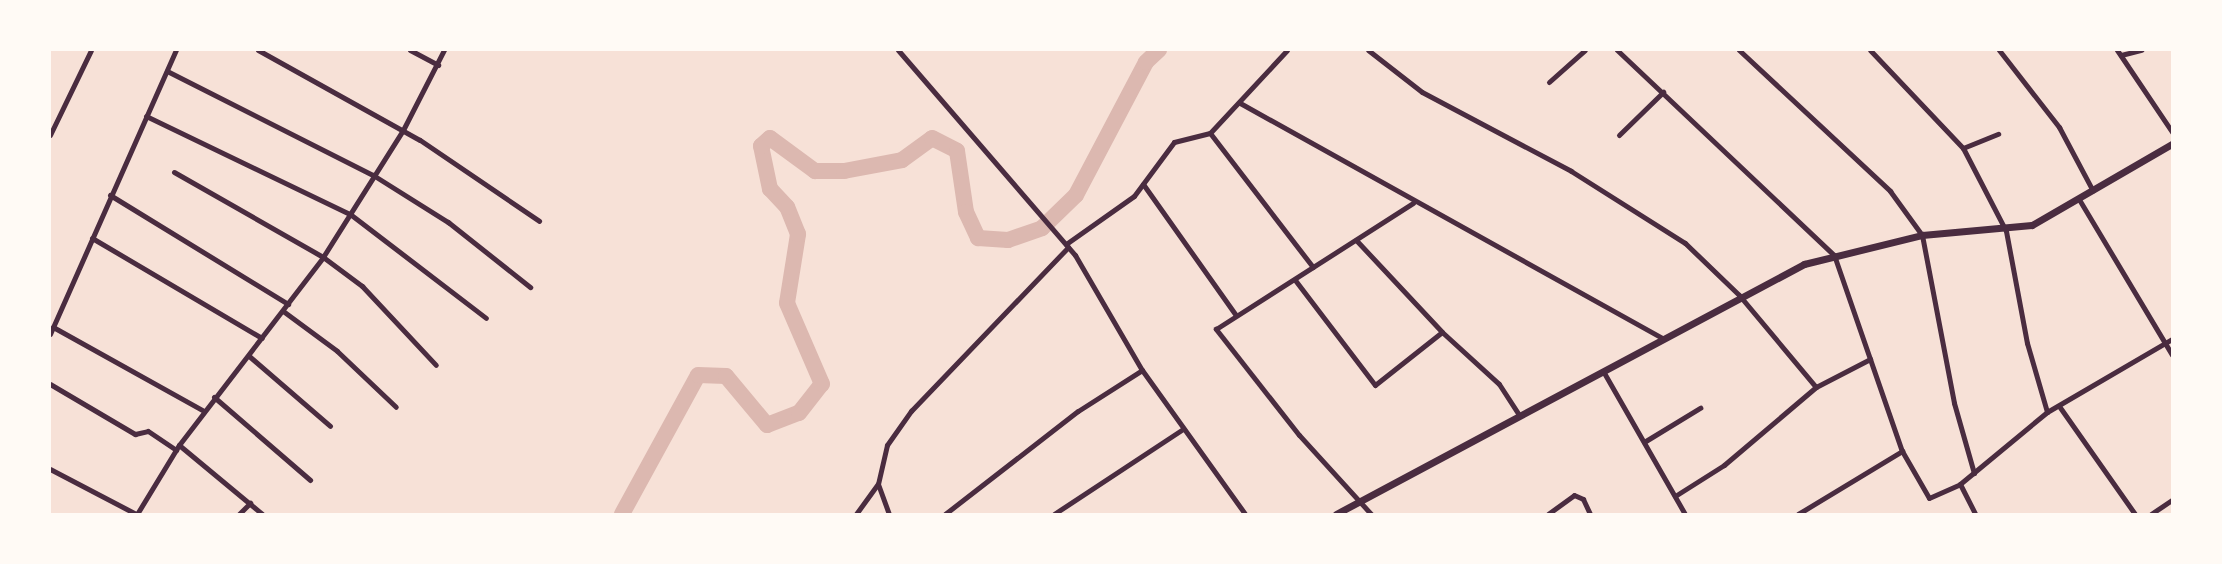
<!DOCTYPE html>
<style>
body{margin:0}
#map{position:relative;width:2222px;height:564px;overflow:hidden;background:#f7e1d7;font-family:"Public Sans",sans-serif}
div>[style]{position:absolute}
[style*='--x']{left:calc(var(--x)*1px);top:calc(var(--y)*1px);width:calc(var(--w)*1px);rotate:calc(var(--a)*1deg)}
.river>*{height:16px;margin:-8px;padding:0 8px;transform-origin:8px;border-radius:8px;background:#dcb8b0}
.minor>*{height:5px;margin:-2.5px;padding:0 2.5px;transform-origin:2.5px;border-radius:2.5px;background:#4a2c40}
.tertiary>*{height:7px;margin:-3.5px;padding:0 3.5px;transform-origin:3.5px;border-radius:3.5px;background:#4a2c40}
span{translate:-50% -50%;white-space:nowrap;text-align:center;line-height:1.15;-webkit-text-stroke:4.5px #fffaf5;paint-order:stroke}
.frame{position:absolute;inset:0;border:51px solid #fffaf5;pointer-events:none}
</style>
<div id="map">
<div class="river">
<div style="--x:622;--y:514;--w:158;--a:-61.3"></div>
<div style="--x:698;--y:375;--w:28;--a:2"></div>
<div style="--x:726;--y:376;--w:64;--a:50.1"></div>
<div style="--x:767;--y:425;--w:34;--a:-21"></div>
<div style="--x:799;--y:413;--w:37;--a:-52"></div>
<div style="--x:822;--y:384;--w:88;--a:-113.4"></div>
<div style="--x:787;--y:303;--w:70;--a:-80.9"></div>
<div style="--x:798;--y:234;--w:29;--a:-112"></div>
<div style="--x:787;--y:207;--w:25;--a:-133"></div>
<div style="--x:770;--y:189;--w:44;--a:-101.8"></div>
<div style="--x:761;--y:146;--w:12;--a:-42"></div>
<div style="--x:770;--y:138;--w:56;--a:36.3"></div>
<div style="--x:815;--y:171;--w:29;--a:0"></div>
<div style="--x:844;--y:171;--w:59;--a:-10.7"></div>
<div style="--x:902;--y:160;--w:37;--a:-36"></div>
<div style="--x:932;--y:138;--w:28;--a:27"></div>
<div style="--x:957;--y:151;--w:62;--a:81.6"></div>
<div style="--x:966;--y:212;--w:29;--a:65"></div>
<div style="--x:978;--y:238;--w:30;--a:4"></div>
<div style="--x:1008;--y:240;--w:36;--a:-19"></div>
<div style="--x:1042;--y:228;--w:47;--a:-44.1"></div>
<div style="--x:1076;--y:195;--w:150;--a:-62.2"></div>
<div style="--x:1146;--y:62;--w:18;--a:-43"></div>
</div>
<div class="minor">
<div style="--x:258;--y:50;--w:185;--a:29.1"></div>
<div style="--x:420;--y:140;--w:144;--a:34.2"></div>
<div style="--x:410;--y:50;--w:32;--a:28"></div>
<div style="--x:898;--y:50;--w:271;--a:49.2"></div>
<div style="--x:1075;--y:255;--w:133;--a:59.8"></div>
<div style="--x:1142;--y:370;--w:177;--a:54.4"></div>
<div style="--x:1368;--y:50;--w:68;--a:37.9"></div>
<div style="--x:1422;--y:92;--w:169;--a:27.9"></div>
<div style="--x:1571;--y:171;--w:135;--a:32.3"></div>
<div style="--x:1685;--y:243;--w:75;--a:43.9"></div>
<div style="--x:1739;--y:295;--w:120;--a:50.1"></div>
<div style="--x:1617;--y:50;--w:299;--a:43.4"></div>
<div style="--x:1834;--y:255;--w:207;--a:70.9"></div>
<div style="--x:1902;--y:451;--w:54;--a:60.1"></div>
<div style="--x:1929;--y:498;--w:34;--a:-24"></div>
<div style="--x:1960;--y:484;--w:113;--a:-39.6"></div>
<div style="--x:2047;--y:412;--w:145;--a:-30.3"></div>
<div style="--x:1739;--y:50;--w:207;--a:43"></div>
<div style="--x:1890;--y:191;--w:54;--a:54"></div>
<div style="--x:1922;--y:235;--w:171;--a:79.2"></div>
<div style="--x:1954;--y:403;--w:73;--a:74.1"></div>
<div style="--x:1870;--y:50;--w:135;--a:46.5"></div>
<div style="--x:1963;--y:148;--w:38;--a:-22"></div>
<div style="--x:1999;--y:50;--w:98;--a:52.1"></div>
<div style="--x:2059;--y:127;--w:72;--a:62"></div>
<div style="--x:2117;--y:50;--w:99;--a:56.1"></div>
<div style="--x:2121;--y:55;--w:21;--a:-14"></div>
<div style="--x:167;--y:71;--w:231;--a:26.8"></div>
<div style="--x:373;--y:175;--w:89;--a:32.1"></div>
<div style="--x:448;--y:222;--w:105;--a:38.4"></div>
<div style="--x:1549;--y:82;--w:48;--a:-41.6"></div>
<div style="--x:1240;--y:103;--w:484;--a:29.1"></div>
<div style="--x:146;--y:116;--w:226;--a:25.7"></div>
<div style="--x:350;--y:214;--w:171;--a:37.4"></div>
<div style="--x:1210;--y:133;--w:169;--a:52.5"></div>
<div style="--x:50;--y:135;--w:94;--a:-64.2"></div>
<div style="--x:1619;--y:135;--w:62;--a:-44.3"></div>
<div style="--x:1963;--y:148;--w:93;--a:62.6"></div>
<div style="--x:2006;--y:231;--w:114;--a:79.4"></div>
<div style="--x:2027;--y:343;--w:72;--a:73.8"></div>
<div style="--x:174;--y:172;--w:172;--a:29.7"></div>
<div style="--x:323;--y:257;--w:49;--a:36.6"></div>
<div style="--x:362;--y:286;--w:108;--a:46.9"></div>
<div style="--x:1143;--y:184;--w:159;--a:54.7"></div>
<div style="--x:110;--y:195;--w:209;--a:31.5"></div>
<div style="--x:2080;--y:201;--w:179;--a:59.1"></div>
<div style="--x:92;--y:238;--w:197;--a:30.5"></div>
<div style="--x:1356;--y:240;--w:126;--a:46.9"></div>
<div style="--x:1442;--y:332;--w:77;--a:42.4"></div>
<div style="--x:1499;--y:384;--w:38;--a:57"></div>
<div style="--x:1066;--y:244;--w:83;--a:-35.2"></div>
<div style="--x:1134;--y:196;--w:67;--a:-53.5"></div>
<div style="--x:1174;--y:142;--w:37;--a:-14"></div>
<div style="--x:1210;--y:133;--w:113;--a:-47.1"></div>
<div style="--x:1295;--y:280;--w:132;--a:52.7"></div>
<div style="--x:1375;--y:385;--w:85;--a:-38.3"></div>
<div style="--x:283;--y:311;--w:67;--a:36.5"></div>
<div style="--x:337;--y:351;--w:81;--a:43.5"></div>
<div style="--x:53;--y:327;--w:173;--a:29.1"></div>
<div style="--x:50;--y:334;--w:311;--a:-66.1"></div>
<div style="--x:249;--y:356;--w:107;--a:40.8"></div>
<div style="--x:1603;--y:371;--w:165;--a:60.2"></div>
<div style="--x:50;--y:384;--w:99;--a:30.5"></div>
<div style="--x:135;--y:434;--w:13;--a:-13"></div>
<div style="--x:148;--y:431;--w:34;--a:34"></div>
<div style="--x:214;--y:397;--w:127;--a:40.8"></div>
<div style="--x:2059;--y:406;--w:132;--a:54.9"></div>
<div style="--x:1644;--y:442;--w:66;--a:-31.3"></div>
<div style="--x:179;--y:445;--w:108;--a:39.7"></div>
<div style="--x:50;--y:469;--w:97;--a:27.6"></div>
<div style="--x:878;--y:484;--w:32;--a:70"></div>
<div style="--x:1960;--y:484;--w:34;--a:63"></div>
<div style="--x:1675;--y:496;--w:58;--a:-32.3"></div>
<div style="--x:1724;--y:465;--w:121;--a:-40.3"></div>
<div style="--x:1816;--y:387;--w:61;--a:-27.4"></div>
<div style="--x:137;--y:514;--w:81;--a:-58.7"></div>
<div style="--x:179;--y:445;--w:237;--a:-52.5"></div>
<div style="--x:323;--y:257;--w:150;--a:-57.8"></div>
<div style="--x:403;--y:130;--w:90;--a:-62.9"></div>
<div style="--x:239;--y:514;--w:16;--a:-45"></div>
<div style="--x:856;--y:514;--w:37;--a:-54"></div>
<div style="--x:878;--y:484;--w:40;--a:-77"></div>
<div style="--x:887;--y:445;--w:42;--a:-54.8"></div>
<div style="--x:911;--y:411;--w:227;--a:-46.2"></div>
<div style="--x:945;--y:514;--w:168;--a:-37.8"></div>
<div style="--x:1078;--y:411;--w:76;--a:-32.6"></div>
<div style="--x:1054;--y:514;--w:154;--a:-33.4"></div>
<div style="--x:1371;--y:514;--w:107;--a:-132.3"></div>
<div style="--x:1299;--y:435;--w:135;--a:-128.1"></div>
<div style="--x:1216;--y:329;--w:234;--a:-32.6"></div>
<div style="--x:1548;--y:514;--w:32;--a:-36"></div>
<div style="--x:1574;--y:495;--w:10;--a:24"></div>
<div style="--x:1583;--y:499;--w:17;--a:65"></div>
<div style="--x:1798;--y:514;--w:122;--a:-31.2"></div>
<div style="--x:2151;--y:514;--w:25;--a:-34"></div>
</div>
<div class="tertiary">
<div style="--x:1336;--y:514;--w:531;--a:-28.11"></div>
<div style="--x:1804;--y:264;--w:122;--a:-13.8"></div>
<div style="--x:1922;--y:235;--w:110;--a:-5.2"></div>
<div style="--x:2032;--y:225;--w:162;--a:-30.1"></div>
</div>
<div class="frame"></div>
</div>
